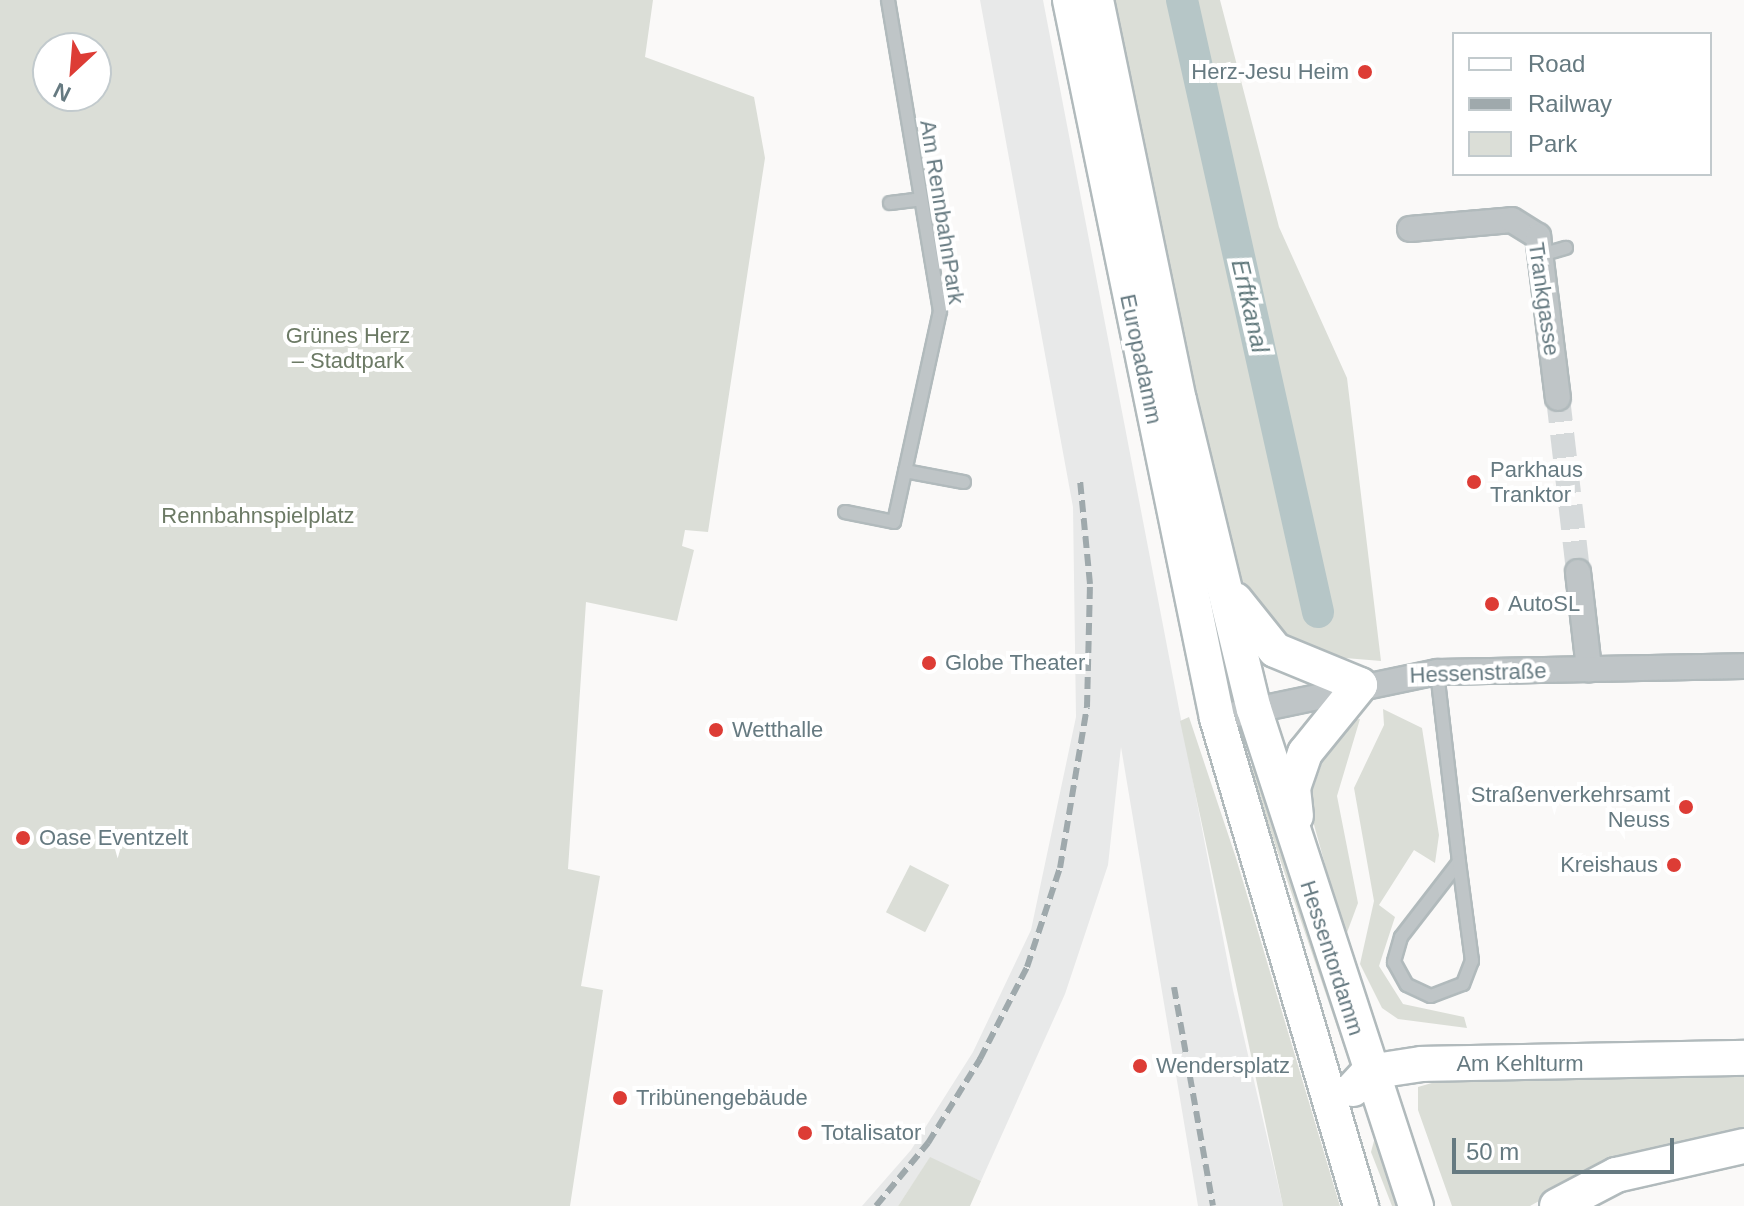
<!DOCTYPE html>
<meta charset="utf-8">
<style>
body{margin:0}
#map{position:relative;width:1744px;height:1206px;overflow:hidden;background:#faf9f8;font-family:Arial,sans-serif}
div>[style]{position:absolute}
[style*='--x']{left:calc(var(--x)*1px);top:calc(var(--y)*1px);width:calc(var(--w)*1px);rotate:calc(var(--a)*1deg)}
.built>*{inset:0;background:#e8e9e9}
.green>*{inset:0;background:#dbded7;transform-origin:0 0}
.canal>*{height:32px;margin:-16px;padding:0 16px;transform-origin:16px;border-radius:16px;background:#b6c6c7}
.minor-tunnel>*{height:24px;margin-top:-12px;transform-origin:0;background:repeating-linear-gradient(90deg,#d5d9da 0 24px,transparent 0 36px)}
.roads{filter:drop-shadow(2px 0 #b1babc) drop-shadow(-2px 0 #b1babc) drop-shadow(0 2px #b1babc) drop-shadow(0 -2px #b1babc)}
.service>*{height:12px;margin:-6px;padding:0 6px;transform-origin:6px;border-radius:6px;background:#bfc5c7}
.minor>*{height:24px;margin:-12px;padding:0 12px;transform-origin:12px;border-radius:12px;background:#bfc5c7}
.secondary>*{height:34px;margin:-17px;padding:0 17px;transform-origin:17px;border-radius:17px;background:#fff}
.rail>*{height:6px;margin-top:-3px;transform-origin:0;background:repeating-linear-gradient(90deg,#9fa9ac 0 12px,transparent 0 18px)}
.dots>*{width:22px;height:22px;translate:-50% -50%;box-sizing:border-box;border:4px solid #fff;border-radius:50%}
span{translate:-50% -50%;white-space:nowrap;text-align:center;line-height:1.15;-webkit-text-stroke:8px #fff;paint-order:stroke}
.poi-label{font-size:22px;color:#667a81}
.right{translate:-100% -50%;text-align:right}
.left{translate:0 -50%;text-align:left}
.street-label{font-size:22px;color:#667a81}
.park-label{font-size:22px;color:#6c7a65}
.water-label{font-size:24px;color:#60787b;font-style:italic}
.legend{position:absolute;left:1452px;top:32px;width:260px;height:144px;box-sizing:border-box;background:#fff;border:2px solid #c2cacd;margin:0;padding:10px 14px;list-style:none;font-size:24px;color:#667a81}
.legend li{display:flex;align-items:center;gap:16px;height:40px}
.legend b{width:40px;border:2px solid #c2cacd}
.north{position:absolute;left:32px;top:32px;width:80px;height:80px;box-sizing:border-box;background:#fff;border:2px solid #c2cacd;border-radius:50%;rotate:206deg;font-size:22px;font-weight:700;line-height:32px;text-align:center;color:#667a81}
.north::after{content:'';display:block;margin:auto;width:28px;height:36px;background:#dd3c35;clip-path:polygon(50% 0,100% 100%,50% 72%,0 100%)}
.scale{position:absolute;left:1452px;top:1138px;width:222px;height:36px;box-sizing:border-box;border:4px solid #667a81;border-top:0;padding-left:10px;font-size:24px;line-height:28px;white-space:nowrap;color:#667a81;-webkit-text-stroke:6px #fff;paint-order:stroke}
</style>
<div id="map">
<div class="built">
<div style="clip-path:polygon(980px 0,1043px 0,1233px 990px,1283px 1206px,1198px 1206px,1121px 747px,1108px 865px,1065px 994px,981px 1181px,930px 1158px,898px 1206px,862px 1206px,911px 1150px,973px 1052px,1031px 930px,1076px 717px,1073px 507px)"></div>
</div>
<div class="green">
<div style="clip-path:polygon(evenodd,0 0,653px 0,645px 57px,754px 97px,765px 158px,708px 532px,685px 530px,682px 546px,694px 550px,677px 621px,586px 602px,568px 869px,600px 876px,581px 986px,603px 990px,570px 1206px,0 1206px,0 0,48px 48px,96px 48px,96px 96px,48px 96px,48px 48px)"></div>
<div style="clip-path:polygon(1113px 0,1170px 0,1278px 454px,1309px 613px,1326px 612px,1296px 448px,1191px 0,1220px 0,1279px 227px,1347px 378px,1381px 661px,1333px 657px,1277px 633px,1238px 574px,1185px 363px)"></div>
<div style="clip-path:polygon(1383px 709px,1422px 728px,1439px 835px,1435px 863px,1414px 850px,1379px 905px,1395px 917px,1379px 966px,1403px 1004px,1464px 1017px,1467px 1028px,1398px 1019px,1382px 1008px,1360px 964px,1374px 901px,1354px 788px,1384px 725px)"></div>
<div style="clip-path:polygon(1189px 717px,1236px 858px,1340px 1206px,1283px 1206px,1180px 721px)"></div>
<div style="clip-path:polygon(1360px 719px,1337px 796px,1358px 903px,1345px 938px,1336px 942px,1334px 897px,1308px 803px,1324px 757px,1350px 720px)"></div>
<div style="clip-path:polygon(1255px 746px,1355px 1062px,1351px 1068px,1251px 774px)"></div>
<div style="left:910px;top:865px;width:44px;height:53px;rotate:27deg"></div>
<div style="clip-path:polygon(1744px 1072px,1744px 1133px,1570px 1184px,1530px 1206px,1452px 1206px,1418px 1110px,1418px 1087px,1442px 1080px)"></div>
<div style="clip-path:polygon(1375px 1137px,1403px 1206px,1392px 1206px,1371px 1152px)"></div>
<div style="clip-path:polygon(930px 1157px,981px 1181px,970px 1206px,898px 1206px)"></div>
</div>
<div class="canal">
<div style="--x:1182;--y:0;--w:627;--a:77.47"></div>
</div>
<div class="minor-tunnel">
<div style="--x:1558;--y:398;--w:175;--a:83.4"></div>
</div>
<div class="roads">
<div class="service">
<div style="--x:890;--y:203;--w:31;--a:-7"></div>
<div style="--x:1541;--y:255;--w:26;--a:-16"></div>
<div style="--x:905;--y:471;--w:60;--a:10.6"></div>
<div style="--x:845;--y:512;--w:50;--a:11.5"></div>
<div style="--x:894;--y:522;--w:216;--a:-77.7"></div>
<div style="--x:940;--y:311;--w:315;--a:-99.5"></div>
<div style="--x:1437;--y:672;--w:191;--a:83.4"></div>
<div style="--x:1459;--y:862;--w:95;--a:127.7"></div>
<div style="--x:1401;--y:937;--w:26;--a:106"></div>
<div style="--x:1394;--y:962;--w:26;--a:61"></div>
<div style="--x:1407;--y:985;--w:26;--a:25"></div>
<div style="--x:1431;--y:996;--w:34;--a:-21"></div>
<div style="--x:1463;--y:984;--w:25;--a:-69"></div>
<div style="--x:1472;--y:961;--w:100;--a:-97.5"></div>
</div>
<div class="minor">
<div style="--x:1410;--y:229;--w:102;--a:-5"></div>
<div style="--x:1512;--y:220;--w:31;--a:32"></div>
<div style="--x:1538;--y:236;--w:163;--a:83"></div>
<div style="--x:1578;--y:572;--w:98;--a:83.5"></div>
<div style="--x:1217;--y:718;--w:225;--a:-11.8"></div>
<div style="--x:1437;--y:672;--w:307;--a:-1.1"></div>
</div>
<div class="secondary">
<div style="--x:1070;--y:0;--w:733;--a:78.43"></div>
<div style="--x:1217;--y:718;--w:509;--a:73.56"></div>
<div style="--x:1096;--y:0;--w:409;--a:78.3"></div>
<div style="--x:1179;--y:400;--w:318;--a:76.4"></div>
<div style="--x:1254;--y:709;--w:523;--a:71.95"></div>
<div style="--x:1235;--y:600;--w:64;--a:51.3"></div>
<div style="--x:1275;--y:650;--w:92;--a:22.4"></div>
<div style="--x:1360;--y:685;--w:87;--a:129"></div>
<div style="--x:1305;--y:753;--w:37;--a:109"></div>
<div style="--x:1293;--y:788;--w:28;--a:84"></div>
<div style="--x:1353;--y:1089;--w:23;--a:-47"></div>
<div style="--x:1369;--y:1072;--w:54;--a:-8.6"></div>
<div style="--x:1422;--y:1064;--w:322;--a:-1.1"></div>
<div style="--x:1557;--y:1206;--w:67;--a:-27.7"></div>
<div style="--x:1616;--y:1175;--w:131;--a:-12.8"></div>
</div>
</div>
<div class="rail">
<div style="--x:1174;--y:987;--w:222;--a:79.9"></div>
<div style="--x:876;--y:1206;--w:82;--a:-50.5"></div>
<div style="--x:928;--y:1143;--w:99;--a:-58.2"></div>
<div style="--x:980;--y:1059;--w:103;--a:-62.9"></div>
<div style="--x:1027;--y:967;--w:104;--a:-71.6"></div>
<div style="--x:1060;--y:868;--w:163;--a:-80.5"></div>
<div style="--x:1087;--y:707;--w:123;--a:-88.6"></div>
<div style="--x:1090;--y:584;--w:103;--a:-95.5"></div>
</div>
<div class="dots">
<div style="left:1365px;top:72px;background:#dd3c35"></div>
<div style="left:1474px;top:482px;background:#dd3c35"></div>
<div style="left:1492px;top:604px;background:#dd3c35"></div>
<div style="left:929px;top:663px;background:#dd3c35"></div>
<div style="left:716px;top:730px;background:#dd3c35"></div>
<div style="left:1686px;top:807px;background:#dd3c35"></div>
<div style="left:23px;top:838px;background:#dd3c35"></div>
<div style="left:1674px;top:865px;background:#dd3c35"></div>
<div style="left:1140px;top:1066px;background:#dd3c35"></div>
<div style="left:620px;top:1098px;background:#dd3c35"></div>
<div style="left:805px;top:1133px;background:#dd3c35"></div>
</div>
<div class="poi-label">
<span class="right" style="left:1349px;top:72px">Herz-Jesu Heim</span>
<span class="left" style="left:1490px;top:482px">Parkhaus<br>Tranktor</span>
<span class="left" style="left:1508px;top:604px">AutoSL</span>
<span class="left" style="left:945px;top:663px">Globe Theater</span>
<span class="left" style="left:732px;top:730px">Wetthalle</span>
<span class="right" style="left:1670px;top:807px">Straßenverkehrsamt<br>Neuss</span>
<span class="left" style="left:39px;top:838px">Oase Eventzelt</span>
<span class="right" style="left:1658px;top:865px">Kreishaus</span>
<span class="left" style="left:1156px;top:1066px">Wendersplatz</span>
<span class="left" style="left:636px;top:1098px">Tribünengebäude</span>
<span class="left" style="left:821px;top:1133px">Totalisator</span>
</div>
<div class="street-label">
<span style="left:942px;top:212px;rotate:81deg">Am RennbahnPark</span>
<span style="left:1544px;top:299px;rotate:82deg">Trankgasse</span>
<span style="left:1141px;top:359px;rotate:78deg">Europadamm</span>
<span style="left:1478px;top:673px;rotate:-2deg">Hessenstraße</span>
<span style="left:1332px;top:958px;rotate:72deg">Hessentordamm</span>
<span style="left:1520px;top:1064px">Am Kehlturm</span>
</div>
<div class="park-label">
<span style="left:348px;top:348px">Grünes Herz<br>– Stadtpark</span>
<span style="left:258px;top:516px">Rennbahnspielplatz</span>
</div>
<div class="water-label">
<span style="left:1250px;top:306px;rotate:77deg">Erftkanal</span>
</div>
<ul class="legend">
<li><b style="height:10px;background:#fff"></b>Road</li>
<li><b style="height:10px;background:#9fa9ac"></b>Railway</li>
<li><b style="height:22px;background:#dbded7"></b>Park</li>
</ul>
<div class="north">N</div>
<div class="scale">50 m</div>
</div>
